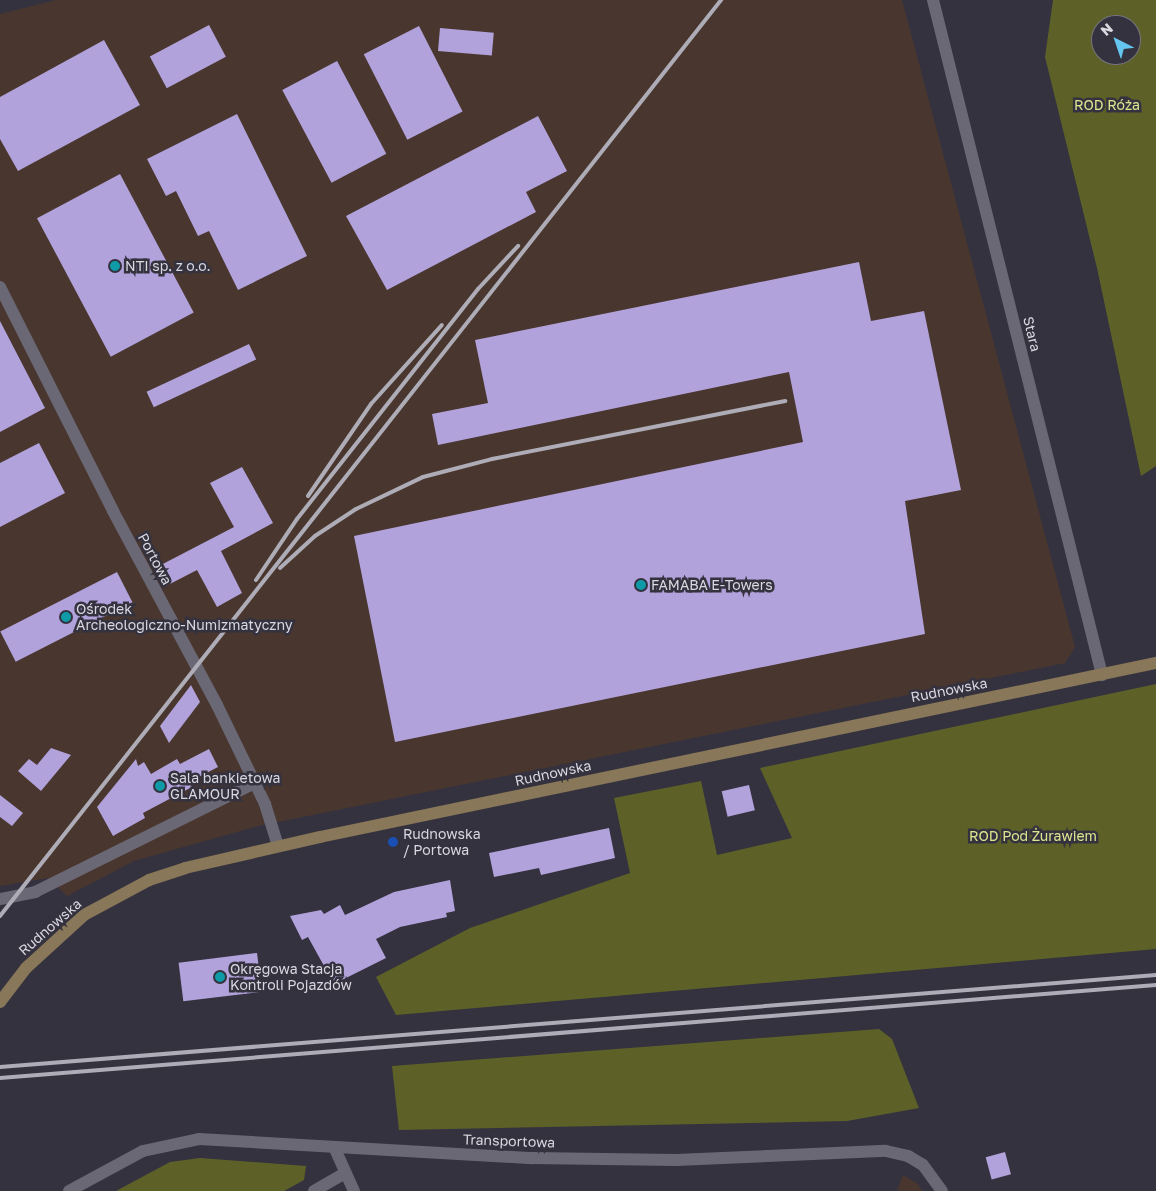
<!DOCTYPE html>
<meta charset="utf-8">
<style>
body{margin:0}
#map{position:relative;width:1156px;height:1191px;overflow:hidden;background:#35323f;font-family:"Golos Text",sans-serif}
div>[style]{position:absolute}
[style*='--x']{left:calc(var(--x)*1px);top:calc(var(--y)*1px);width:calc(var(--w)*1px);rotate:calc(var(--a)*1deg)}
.industrial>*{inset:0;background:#49372f}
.green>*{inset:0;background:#5d6128}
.building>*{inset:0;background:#b2a2db;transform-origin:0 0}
.minor>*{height:12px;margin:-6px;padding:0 6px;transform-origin:6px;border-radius:6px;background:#6b6876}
.secondary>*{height:12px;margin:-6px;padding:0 6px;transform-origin:6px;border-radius:6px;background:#887758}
.rail>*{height:4px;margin:-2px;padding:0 2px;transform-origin:2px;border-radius:2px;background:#aeacb6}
.dots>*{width:14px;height:14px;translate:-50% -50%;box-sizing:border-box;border:2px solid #35323f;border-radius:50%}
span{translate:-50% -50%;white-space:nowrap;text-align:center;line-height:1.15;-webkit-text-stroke:5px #35323f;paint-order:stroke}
.park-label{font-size:14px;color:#dee68e}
.poi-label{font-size:14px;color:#d9d7e0}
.left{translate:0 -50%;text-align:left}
.street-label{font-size:14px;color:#d9d7e0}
.north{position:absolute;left:1091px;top:15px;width:50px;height:50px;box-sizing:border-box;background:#35323f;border:1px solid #77747f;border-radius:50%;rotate:319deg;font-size:14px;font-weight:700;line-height:20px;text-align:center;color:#d9d7e0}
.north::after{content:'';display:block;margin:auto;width:18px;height:22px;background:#64c5ee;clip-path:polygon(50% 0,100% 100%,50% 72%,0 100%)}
</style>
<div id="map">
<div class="industrial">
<div style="clip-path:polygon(56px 0,902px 0,1075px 647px,1065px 663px,258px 826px,134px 861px,67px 896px,48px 878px,0 886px,0 14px)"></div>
<div style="clip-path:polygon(903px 1175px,918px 1184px,922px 1191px,897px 1191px)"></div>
</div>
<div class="green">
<div style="clip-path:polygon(evenodd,1053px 0,1156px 0,1156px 466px,1141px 476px,1097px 268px,1045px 57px,1053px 0,1101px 25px,1131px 25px,1131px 55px,1101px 55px,1101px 25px)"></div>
<div style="clip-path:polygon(1156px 684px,1156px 949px,396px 1015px,376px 977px,470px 928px,630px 873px,614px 798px,701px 781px,717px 855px,792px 838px,760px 768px)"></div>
<div style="clip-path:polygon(879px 1029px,892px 1039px,919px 1108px,847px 1121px,399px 1130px,392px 1066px)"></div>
<div style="clip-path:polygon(200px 1158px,306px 1166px,304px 1180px,284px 1191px,116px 1191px,170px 1162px)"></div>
</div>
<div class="building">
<div style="left:209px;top:25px;width:36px;height:67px;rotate:62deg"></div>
<div style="left:419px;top:26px;width:96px;height:62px;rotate:63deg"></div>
<div style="left:440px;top:28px;width:54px;height:23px;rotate:5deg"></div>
<div style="clip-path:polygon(104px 40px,140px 105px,18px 171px,0 139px,0 97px)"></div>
<div style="left:337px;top:61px;width:105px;height:62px;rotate:62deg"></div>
<div style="clip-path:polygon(237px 114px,307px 256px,238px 290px,209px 231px,198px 236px,176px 191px,166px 196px,147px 159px)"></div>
<div style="clip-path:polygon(538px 116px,567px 171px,526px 192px,536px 212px,387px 290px,346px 216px)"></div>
<div style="left:120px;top:174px;width:157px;height:94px;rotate:62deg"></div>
<div style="clip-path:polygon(859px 262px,871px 321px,924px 311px,961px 490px,905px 501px,925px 634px,395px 742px,354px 536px,803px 442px,789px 372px,438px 445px,432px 414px,488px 403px,475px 340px)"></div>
<div style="clip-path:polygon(0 321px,45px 408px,0 432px)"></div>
<div style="left:249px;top:344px;width:17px;height:113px;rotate:65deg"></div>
<div style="clip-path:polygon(39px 443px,65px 493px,0 527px,0 463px)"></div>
<div style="clip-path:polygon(242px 467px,273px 523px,221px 551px,242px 593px,217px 607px,197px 570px,166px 586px,157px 567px,234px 527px,210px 483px)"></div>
<div style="left:117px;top:572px;width:34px;height:131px;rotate:63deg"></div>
<div style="clip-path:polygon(191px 685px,200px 702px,169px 743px,160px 726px)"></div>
<div style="clip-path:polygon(51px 748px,71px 755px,41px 791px,18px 771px,29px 759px,37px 765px)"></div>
<div style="clip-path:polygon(209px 749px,218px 767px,189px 782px,192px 787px,143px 813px,145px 818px,113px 836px,97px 807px,136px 759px,138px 766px,144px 762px,151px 774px,177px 759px,180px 764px)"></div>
<div style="left:749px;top:785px;width:26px;height:28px;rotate:77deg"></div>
<div style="clip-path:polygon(0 795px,23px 813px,12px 826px,0 817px)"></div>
<div style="clip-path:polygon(609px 828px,615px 858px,541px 875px,539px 868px,494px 877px,489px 853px)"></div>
<div style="clip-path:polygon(450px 880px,455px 911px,446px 913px,447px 917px,400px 927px,376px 939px,386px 958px,334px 984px,308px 937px,302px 940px,290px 916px,321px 910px,324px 914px,340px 905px,345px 915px,394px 892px)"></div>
<div style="left:257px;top:953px;width:39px;height:79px;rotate:83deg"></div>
<div style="left:1005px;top:1152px;width:23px;height:20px;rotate:75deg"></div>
</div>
<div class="minor">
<div style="--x:933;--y:0;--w:696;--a:75.94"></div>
<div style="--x:0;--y:287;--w:251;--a:63.2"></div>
<div style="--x:113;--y:511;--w:220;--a:61.8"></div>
<div style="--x:217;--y:705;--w:110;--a:64.1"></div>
<div style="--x:265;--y:804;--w:44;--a:72.8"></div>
<div style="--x:0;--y:899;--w:36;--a:-11"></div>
<div style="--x:35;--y:892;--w:246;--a:-26.4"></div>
<div style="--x:335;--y:1149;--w:46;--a:65.7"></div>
<div style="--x:69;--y:1191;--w:84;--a:-28.4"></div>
<div style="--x:143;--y:1151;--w:57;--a:-12.1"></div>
<div style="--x:199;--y:1139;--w:334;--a:3.3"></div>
<div style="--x:532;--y:1158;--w:144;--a:0.8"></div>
<div style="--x:676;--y:1160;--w:210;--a:-2.5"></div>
<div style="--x:886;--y:1151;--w:23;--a:13"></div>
<div style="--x:908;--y:1156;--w:17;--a:31"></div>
<div style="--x:923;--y:1165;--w:32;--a:54"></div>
<div style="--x:314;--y:1191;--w:34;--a:-30"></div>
</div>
<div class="secondary">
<div style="--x:0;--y:1002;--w:43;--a:-52.6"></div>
<div style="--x:26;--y:968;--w:79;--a:-42.4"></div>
<div style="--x:84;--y:915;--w:74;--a:-28.3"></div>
<div style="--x:149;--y:880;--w:38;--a:-18"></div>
<div style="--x:185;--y:868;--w:139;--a:-12.9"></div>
<div style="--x:320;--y:837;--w:854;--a:-11.76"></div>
</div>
<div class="rail">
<div style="--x:308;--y:496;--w:112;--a:-55.6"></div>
<div style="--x:371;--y:404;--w:106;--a:-48.1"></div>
<div style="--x:280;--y:568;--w:47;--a:-42.4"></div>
<div style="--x:315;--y:536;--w:49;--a:-33.4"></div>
<div style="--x:356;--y:509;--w:74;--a:-25.5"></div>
<div style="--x:423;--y:477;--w:71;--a:-14.6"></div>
<div style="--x:492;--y:459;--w:299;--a:-11.2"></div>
<div style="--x:256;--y:580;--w:73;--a:-56.1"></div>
<div style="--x:297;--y:519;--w:293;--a:-51.8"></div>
<div style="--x:478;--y:289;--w:59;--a:-47.1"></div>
<div style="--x:0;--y:916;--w:1166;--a:-51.79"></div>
<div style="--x:0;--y:1067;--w:1160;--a:-4.55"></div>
<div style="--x:0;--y:1078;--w:1160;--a:-4.6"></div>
</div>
<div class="dots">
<div style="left:115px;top:266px;background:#0f9aa8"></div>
<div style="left:641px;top:585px;background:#0f9aa8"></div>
<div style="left:66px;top:617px;background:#0f9aa8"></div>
<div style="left:160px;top:786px;background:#0f9aa8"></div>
<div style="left:393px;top:842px;background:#1a4fb4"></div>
<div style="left:220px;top:977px;background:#0f9aa8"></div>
</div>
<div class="park-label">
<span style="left:1107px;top:105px">ROD Róża</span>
<span style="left:1033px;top:836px">ROD Pod Żurawiem</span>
</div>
<div class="poi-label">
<span class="left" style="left:125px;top:266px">NTI sp. z o.o.</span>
<span class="left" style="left:651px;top:585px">FAMABA E-Towers</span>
<span class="left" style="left:76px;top:617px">Ośrodek<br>Archeologiczno-Numizmatyczny</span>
<span class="left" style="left:170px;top:786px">Sala bankietowa<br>GLAMOUR</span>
<span class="left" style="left:403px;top:842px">Rudnowska<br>/ Portowa</span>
<span class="left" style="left:230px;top:977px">Okręgowa Stacja<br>Kontroli Pojazdów</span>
</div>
<div class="street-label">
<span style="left:1032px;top:334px;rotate:76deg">Stara</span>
<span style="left:155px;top:559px;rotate:62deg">Portowa</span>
<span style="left:949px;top:690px;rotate:-11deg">Rudnowska</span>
<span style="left:553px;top:773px;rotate:-12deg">Rudnowska</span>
<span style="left:50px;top:927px;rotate:-41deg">Rudnowska</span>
<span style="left:509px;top:1141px;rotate:2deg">Transportowa</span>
</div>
<div class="north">N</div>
</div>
